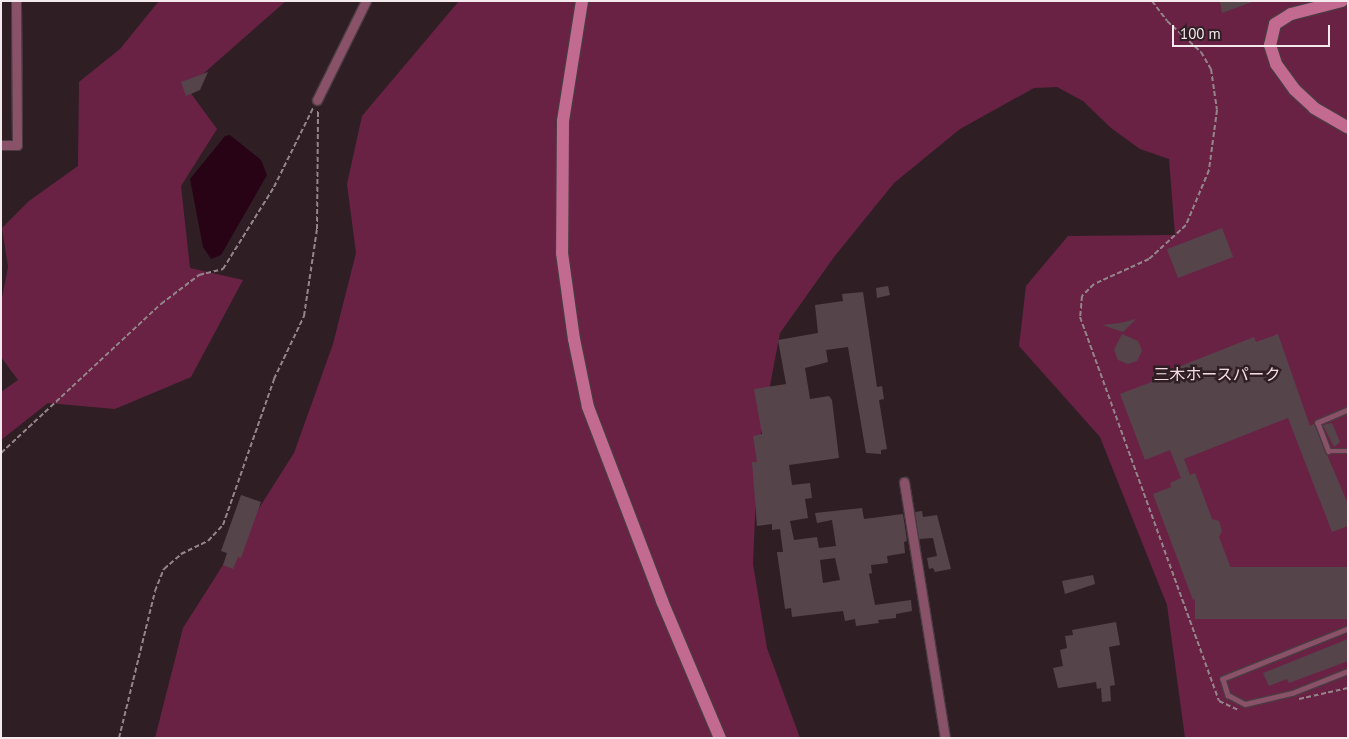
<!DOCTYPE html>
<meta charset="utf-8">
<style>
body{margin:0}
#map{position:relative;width:1349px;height:739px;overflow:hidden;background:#2f1f25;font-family:"PT Sans","Noto Sans JP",sans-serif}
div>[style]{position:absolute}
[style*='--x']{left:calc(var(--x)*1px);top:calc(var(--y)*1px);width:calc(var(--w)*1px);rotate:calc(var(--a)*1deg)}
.green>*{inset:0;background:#692244}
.water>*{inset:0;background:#280215}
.building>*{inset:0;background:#56444b;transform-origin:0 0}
.path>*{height:2px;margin-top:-1px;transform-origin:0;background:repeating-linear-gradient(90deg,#93858a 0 5px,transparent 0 7.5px)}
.roads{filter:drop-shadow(1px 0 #4b3b41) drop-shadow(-1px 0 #4b3b41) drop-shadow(0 1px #4b3b41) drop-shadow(0 -1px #4b3b41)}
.lane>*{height:4.5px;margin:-2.25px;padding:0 2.25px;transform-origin:2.25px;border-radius:2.25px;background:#895269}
.street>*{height:9px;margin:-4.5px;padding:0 4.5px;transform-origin:4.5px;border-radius:4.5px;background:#895269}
.secondary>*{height:12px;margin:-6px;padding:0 6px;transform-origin:6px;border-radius:6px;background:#c26a90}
span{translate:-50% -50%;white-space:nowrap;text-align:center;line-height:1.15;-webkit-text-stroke:5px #2f1f25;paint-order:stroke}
.park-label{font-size:16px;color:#f4dbe4}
.frame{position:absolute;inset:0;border:2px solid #f4e9ed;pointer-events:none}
.scale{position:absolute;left:1172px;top:25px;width:158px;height:22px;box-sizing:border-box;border:2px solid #f4e9ed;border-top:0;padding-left:6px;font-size:15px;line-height:18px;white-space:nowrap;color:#f4e9ed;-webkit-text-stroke:4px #2f1f25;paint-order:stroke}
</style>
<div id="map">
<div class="green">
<div style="clip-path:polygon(159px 1px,286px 1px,187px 88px,217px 129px,181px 186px,190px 268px,243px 280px,191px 377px,115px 409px,48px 403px,1px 440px,1px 392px,18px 380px,1px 357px,1px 303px,8px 267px,2px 228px,29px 201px,78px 166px,79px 82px,120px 49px)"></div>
<div style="clip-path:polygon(459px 1px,1348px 1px,1348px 738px,1185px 738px,1167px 605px,1100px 437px,1019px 346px,1026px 286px,1068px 236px,1175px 235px,1169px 159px,1140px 149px,1111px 128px,1083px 101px,1057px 87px,1034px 88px,960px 129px,894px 183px,834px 257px,780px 333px,758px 448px,753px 564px,767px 648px,800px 738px,155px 738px,183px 628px,294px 453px,333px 344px,356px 253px,347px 184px,362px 116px)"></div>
</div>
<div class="water">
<div style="clip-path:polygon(230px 135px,261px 160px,267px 175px,221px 255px,211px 259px,203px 247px,190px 179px,225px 136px)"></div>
</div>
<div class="building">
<div style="clip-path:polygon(1220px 1px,1252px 1px,1252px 2px,1222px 13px)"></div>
<div style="clip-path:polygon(208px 72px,200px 90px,186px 96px,181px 82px)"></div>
<div style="left:1222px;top:228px;width:31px;height:59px;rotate:69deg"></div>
<div style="clip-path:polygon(888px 286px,890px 295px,877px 298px,876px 288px)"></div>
<div style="clip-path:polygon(evenodd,863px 292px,877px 387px,882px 386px,884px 399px,879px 400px,887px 449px,881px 450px,881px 454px,866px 453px,848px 347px,826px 350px,828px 362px,805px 368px,810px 399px,829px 396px,832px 400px,839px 458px,789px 465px,792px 485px,810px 483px,812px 498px,805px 499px,808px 518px,790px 521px,794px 540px,817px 537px,819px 548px,836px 546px,832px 520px,817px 523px,815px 513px,862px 508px,864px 519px,903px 514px,907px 541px,904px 542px,905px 553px,887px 556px,888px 563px,871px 565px,872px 573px,869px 574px,875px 605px,911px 600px,912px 611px,896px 614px,896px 618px,878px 620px,879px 623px,856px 626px,855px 619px,845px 621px,843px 611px,792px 617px,791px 608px,785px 609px,777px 552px,783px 552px,780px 529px,772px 530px,772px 524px,757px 526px,752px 462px,757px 462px,753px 436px,762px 434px,754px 389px,786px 384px,778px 340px,818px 333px,815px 305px,843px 301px,842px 294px,863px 292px,835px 558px,840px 580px,823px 583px,820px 560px,835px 558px)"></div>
<div style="clip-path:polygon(1136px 319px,1123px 332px,1102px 325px,1120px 323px)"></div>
<div style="clip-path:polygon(1122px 334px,1138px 341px,1142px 351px,1137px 361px,1128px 364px,1118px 360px,1114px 350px)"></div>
<div style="clip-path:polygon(1278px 334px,1310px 426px,1314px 424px,1348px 504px,1348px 526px,1332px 532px,1288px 418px,1184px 459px,1190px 475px,1195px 473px,1212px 519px,1219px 521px,1222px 531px,1219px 537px,1237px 584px,1193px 600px,1153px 494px,1171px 487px,1170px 483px,1181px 478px,1170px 450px,1145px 460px,1120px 394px,1154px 381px,1153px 377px,1254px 337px,1256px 342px)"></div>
<div style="clip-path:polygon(1332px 423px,1340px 442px,1334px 447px,1323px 425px)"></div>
<div style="clip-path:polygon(241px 495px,261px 502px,241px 558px,238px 557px,233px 569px,223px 565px,227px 553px,221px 551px)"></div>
<div style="clip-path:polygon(922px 511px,923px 517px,937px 515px,951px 569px,935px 572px,933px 568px,929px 569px,927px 558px,937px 556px,933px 538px,919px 539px,915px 512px)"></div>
<div style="left:1348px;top:567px;width:52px;height:153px;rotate:90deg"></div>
<div style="clip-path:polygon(1093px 575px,1095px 584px,1065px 594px,1062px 581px)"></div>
<div style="clip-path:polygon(1116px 622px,1120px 645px,1109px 647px,1115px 685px,1110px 686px,1111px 701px,1102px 702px,1101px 688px,1097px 689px,1096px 682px,1058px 688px,1053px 668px,1063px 666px,1060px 650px,1067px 648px,1065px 636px,1073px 635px,1072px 630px)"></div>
<div style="clip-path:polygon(1348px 639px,1348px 661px,1289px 683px,1287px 679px,1269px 686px,1263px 673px)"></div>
</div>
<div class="path">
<div style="--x:1152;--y:1;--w:25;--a:53"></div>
<div style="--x:1167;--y:21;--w:46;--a:42.4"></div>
<div style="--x:1201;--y:52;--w:20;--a:60"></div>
<div style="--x:1211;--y:69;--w:41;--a:81.7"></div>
<div style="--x:1217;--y:110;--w:61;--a:97.6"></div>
<div style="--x:1209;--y:170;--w:60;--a:112.7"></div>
<div style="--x:1186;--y:225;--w:50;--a:137.4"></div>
<div style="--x:1149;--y:259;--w:60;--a:155.6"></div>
<div style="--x:1094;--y:284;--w:17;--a:135"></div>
<div style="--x:1082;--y:296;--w:21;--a:95"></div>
<div style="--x:1080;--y:317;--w:408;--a:70.1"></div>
<div style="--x:1219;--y:701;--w:21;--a:25"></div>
<div style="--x:1;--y:453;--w:219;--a:-43"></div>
<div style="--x:161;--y:304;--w:48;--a:-37.3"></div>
<div style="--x:199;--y:275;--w:25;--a:-14"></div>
<div style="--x:223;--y:269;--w:97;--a:-58.1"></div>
<div style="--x:274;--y:187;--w:88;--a:-63.7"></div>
<div style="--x:1299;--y:699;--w:50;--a:-12.7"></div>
<div style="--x:119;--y:738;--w:151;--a:-76.2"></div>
<div style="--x:155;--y:591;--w:24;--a:-68"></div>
<div style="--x:164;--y:569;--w:23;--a:-41"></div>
<div style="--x:181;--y:554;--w:30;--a:-26"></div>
<div style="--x:208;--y:541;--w:22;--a:-47"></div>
<div style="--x:223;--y:525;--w:155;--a:-70.7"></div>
<div style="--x:274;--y:379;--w:70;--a:-64.5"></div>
<div style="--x:304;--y:316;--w:88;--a:-81.5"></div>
<div style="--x:317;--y:229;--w:120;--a:-89.5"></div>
</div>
<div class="roads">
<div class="lane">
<div style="--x:1348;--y:410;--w:33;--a:157"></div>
<div style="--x:1318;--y:423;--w:30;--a:69"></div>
<div style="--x:1329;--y:451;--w:19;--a:0"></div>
<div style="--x:1348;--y:629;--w:135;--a:158.2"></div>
<div style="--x:1223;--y:679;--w:17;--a:73"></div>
<div style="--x:1228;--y:695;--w:19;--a:28"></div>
<div style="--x:1245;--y:704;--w:48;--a:-13.2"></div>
<div style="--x:1292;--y:693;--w:60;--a:-21.4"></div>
</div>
<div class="street">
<div style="--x:317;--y:100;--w:110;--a:-63.7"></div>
<div style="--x:1;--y:145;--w:16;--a:0"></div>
<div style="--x:17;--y:145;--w:144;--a:-90.4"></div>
<div style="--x:904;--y:482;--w:259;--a:80.9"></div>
</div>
<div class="secondary">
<div style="--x:582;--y:1;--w:121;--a:99"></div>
<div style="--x:563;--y:121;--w:132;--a:90.4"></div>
<div style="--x:562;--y:253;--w:87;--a:82.1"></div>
<div style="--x:574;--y:339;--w:69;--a:78.4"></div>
<div style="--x:588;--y:407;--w:208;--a:69.1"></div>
<div style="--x:662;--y:601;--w:149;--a:67.1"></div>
<div style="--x:1342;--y:1;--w:53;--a:165.7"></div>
<div style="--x:1291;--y:14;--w:19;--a:148"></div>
<div style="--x:1275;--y:24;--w:22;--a:103"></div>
<div style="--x:1270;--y:45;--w:20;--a:72"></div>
<div style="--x:1276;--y:64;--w:32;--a:54"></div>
<div style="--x:1295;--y:90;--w:26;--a:43"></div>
<div style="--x:1314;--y:108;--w:39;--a:30"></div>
</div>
</div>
<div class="park-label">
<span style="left:1217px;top:374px">三木ホースパーク</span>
</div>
<div class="frame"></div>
<div class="scale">100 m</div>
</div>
